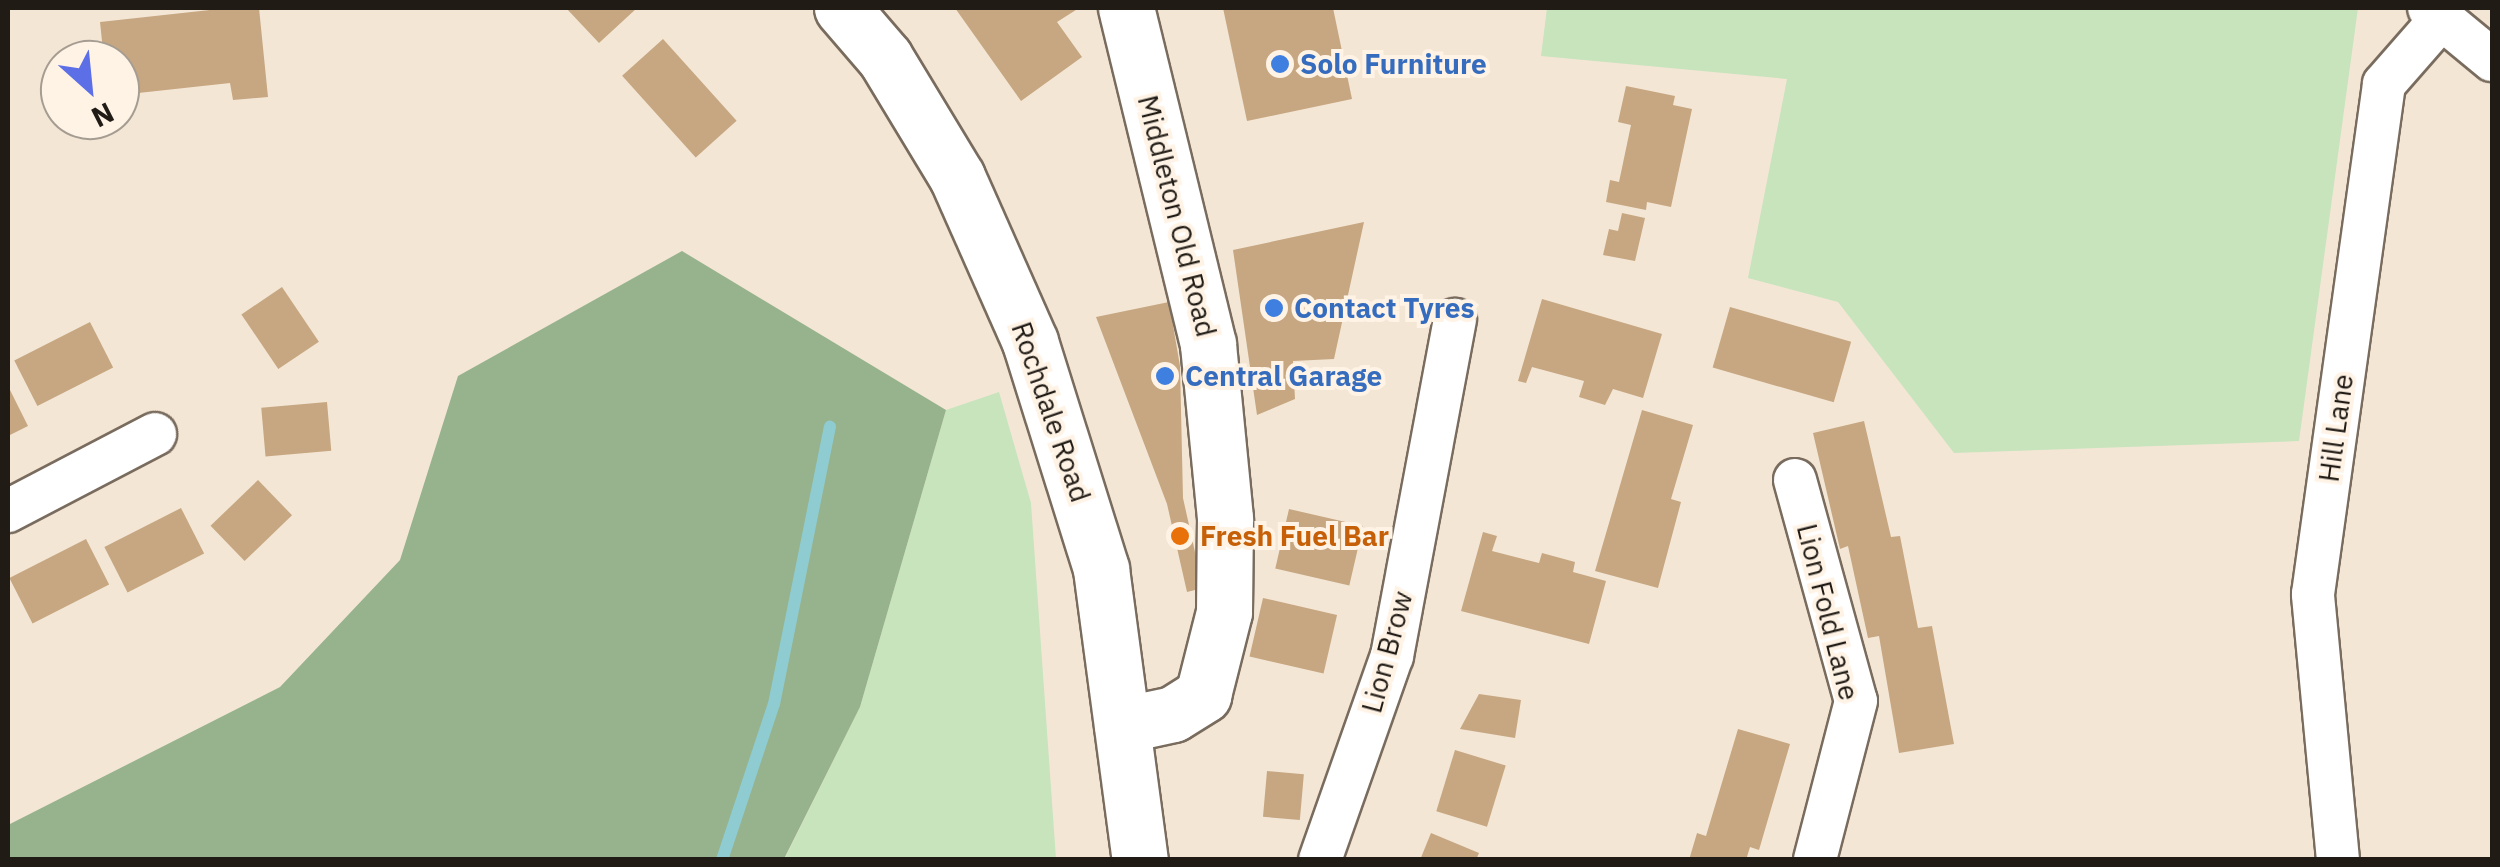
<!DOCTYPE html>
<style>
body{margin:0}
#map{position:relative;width:2500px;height:867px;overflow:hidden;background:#f4e6d5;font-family:"IBM Plex Sans",sans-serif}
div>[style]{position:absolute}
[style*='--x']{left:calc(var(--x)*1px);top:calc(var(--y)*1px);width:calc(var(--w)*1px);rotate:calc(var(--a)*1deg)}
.green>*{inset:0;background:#c7e4bd}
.forest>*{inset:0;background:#96b38d}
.stream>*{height:12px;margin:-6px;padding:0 6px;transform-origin:6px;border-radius:6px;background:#8fccd2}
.building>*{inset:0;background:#c6a781;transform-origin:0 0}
.roads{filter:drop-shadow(2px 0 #796c5e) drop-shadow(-2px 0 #796c5e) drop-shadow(0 2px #796c5e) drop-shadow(0 -2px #796c5e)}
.minor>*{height:42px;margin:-21px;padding:0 21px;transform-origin:21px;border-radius:21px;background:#fff}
.tertiary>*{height:55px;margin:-27.5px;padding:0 27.5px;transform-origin:27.5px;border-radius:27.5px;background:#fff}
.primary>*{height:55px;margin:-27.5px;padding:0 27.5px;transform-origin:27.5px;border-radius:27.5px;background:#fff}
.dots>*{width:28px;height:28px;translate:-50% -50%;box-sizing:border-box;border:5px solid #fff3e6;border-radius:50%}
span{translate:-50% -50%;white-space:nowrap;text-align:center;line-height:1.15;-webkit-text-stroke:8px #fff3e6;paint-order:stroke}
.shop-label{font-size:28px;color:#366cbe;font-weight:700}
.left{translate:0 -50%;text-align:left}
.street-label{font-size:28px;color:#201b15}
.food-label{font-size:28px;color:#c56008;font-weight:700}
.frame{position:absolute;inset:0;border:10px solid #201b15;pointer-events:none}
.north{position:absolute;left:40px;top:40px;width:100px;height:100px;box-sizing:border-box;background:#fff3e6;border:2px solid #a69d92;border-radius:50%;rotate:153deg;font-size:28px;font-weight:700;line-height:40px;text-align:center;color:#201b15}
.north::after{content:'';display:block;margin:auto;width:35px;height:45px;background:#5d6fe7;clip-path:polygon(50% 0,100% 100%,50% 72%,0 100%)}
</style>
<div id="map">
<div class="green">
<div style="clip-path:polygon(1547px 8px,2358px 8px,2299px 441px,1954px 453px,1838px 302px,1748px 278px,1787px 79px,1541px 56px)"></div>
<div style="clip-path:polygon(999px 392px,1031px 503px,1056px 859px,784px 860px,860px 707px,946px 410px)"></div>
</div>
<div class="forest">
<div style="clip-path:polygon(682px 251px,946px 410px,860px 707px,784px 859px,8px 859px,8px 825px,280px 687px,400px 560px,458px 376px)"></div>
</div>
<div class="stream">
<div style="--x:722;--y:860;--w:164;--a:-71.6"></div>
<div style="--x:774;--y:704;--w:283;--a:-78.6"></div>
</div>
<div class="building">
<div style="clip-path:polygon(228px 8px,259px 8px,268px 97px,233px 100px,230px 83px,120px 95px,120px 60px,104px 60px,100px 22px)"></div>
<div style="clip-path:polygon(566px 8px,637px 8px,599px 43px)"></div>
<div style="clip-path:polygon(955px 8px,1079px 8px,1057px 22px,1082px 57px,1021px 101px)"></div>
<div style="clip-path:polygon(1223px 8px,1333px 8px,1352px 99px,1247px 121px)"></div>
<div style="left:663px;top:39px;width:110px;height:55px;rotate:48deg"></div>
<div style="clip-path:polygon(1626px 86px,1675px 96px,1673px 105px,1692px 109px,1671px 207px,1647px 202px,1646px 210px,1606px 202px,1610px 180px,1619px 182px,1631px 125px,1618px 122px)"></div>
<div style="clip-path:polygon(1622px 213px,1645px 218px,1635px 261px,1603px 255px,1609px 229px,1618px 231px)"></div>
<div style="clip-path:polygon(1364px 222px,1334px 359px,1293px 361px,1295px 399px,1257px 415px,1233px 250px)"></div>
<div style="left:282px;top:287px;width:66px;height:49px;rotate:56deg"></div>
<div style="clip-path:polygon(1542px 299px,1662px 334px,1643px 398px,1613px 389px,1605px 405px,1579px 397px,1584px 381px,1532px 367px,1526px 383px,1518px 381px)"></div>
<div style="clip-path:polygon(1169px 302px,1180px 366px,1183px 498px,1203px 588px,1187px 592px,1167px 504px,1096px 317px)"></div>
<div style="left:1730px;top:307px;width:126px;height:63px;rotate:16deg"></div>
<div style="left:90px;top:322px;width:51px;height:85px;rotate:63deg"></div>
<div style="clip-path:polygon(8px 386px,28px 426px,8px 436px)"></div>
<div style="left:327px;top:402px;width:49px;height:66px;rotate:85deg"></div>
<div style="clip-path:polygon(1642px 410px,1693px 425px,1671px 499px,1681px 502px,1658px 588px,1595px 571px)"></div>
<div style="clip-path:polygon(1864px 421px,1891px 537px,1900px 536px,1918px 628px,1932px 626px,1954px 744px,1899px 753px,1879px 636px,1868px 638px,1848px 546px,1840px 549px,1813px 433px)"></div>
<div style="left:258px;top:480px;width:49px;height:66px;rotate:46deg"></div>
<div style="left:181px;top:508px;width:51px;height:86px;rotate:63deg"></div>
<div style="left:1289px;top:509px;width:76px;height:61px;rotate:13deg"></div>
<div style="clip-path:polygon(1483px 532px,1497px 536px,1492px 551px,1539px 563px,1542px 553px,1575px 562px,1573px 572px,1606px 581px,1589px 644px,1461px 611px)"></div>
<div style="left:86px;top:539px;width:51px;height:86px;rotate:63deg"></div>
<div style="left:1263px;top:598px;width:76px;height:60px;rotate:13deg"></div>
<div style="clip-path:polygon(1479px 694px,1521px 700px,1515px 738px,1460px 729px)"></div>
<div style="clip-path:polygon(1738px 729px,1790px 744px,1759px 850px,1750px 847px,1746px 860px,1689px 860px,1697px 833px,1706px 836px)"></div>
<div style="left:1455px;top:750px;width:53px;height:64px;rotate:17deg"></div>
<div style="left:1267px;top:771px;width:37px;height:46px;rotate:5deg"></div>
<div style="clip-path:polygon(1431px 833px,1479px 853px,1476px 860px,1420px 860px)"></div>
</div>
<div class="roads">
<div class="minor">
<div style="--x:2429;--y:8;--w:82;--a:39.5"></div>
<div style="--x:1795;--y:480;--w:229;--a:74.6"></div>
<div style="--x:1856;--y:701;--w:164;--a:104.5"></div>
<div style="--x:8;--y:511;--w:166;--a:-27.6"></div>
<div style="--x:1320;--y:860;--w:216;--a:-70.6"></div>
<div style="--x:1392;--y:656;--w:342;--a:-79.4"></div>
<div style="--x:2338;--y:860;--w:267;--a:-95.4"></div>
<div style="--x:2313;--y:594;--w:515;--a:-82.07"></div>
<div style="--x:2384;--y:84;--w:86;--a:-48.8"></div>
</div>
<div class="tertiary">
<div style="--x:1122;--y:725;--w:52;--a:-12.2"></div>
<div style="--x:1173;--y:714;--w:36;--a:-32"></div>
<div style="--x:1203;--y:695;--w:86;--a:-75.8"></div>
<div style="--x:1224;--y:612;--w:94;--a:-89.4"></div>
<div style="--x:1225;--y:518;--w:175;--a:-95.6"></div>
<div style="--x:1208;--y:344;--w:346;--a:-103.7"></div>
</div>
<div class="primary">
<div style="--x:842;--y:8;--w:66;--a:49.3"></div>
<div style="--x:885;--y:58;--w:139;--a:58.8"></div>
<div style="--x:957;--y:177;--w:180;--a:66.1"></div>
<div style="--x:1030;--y:342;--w:238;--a:72.6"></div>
<div style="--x:1101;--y:569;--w:294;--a:82.4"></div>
</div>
</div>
<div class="dots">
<div style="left:1280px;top:64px;background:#3f7fe0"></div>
<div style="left:1274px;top:308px;background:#3f7fe0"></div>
<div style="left:1165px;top:376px;background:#3f7fe0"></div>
<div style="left:1180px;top:536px;background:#e8710a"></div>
</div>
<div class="shop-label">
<span class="left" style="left:1300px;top:64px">Solo Furniture</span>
<span class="left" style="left:1294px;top:308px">Contact Tyres</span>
<span class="left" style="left:1185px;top:376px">Central Garage</span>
</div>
<div class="street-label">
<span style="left:1177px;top:216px;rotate:76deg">Middleton Old Road</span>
<span style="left:1051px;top:412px;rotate:71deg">Rochdale Road</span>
<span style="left:2336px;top:428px;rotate:-82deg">Hill Lane</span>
<span style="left:1828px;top:612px;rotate:76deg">Lion Fold Lane</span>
<span style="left:1387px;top:652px;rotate:-75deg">Lion Brow</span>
</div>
<div class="food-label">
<span class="left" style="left:1200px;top:536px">Fresh Fuel Bar</span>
</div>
<div class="frame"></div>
<div class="north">N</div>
</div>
